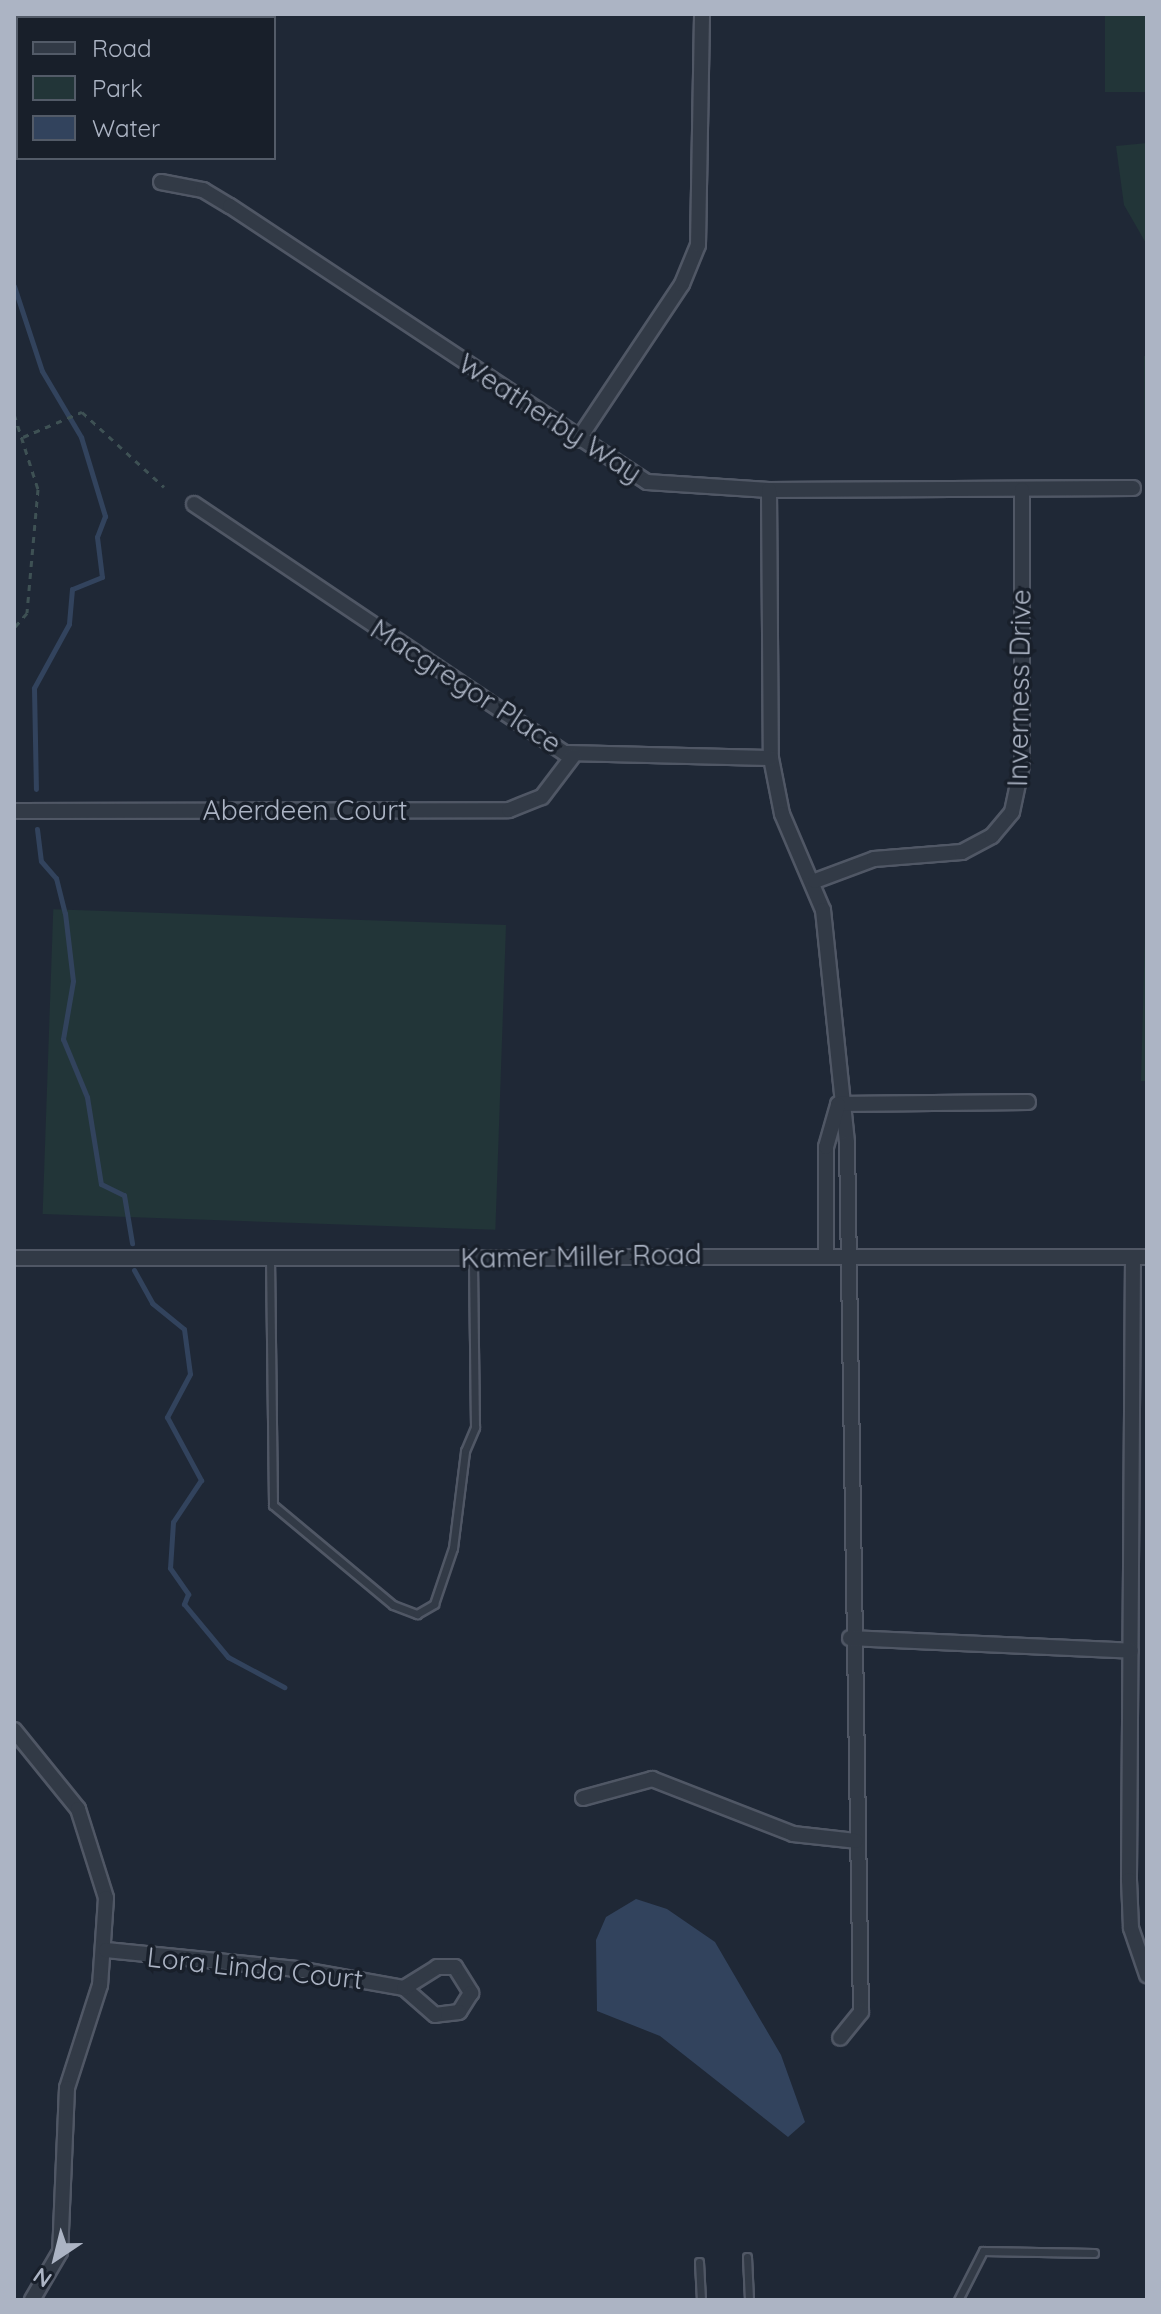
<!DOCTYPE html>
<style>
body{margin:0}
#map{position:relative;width:1161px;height:2314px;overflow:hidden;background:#1f2836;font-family:Quicksand,sans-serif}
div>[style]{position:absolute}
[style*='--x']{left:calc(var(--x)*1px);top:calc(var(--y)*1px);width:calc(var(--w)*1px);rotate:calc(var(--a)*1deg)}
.green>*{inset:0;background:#223538;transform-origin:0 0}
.water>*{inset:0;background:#32435d}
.stream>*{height:5px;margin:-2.5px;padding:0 2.5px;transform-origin:2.5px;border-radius:2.5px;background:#32435d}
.path>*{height:3px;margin-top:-1.5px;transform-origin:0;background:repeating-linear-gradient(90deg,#3e5154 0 6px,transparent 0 12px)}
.roads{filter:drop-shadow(2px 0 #505765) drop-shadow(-2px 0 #505765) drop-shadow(0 2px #505765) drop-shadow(0 -2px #505765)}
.service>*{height:7px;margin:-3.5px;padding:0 3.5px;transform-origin:3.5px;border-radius:3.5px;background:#323a46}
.minor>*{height:14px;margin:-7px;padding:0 7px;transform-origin:7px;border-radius:7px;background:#323a46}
span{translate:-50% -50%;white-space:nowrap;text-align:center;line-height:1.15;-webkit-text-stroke:7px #181f2a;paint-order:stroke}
.street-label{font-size:28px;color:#acb4c4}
.frame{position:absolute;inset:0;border:16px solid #acb4c4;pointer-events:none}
.legend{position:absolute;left:16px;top:16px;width:260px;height:144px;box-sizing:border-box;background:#181f2a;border:2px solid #535b68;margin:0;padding:10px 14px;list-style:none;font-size:24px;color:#acb4c4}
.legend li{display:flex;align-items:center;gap:16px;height:40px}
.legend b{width:40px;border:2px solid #535b68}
.north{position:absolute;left:16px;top:2218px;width:80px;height:80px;-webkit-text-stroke:6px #181f2a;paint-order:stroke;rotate:215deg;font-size:22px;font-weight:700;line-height:32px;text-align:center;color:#acb4c4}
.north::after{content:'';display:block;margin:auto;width:28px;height:36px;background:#acb4c4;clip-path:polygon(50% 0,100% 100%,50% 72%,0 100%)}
</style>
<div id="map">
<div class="green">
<div style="left:1105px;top:14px;width:42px;height:78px"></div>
<div style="clip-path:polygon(1147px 143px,1147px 245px,1124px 205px,1116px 146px)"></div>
<div style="clip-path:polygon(1144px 356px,1147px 356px,1147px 715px)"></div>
<div style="clip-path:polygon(1147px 857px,1147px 1081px,1141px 1081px)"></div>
<div style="left:506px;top:925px;width:305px;height:453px;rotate:92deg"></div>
</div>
<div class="water">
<div style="clip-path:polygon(636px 1899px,667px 1909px,715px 1942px,781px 2055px,805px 2122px,788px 2137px,660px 2036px,597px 2011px,596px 1940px,606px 1917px)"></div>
</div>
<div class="stream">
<div style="--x:64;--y:18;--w:4;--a:-63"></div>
<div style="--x:14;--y:141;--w:5;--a:-37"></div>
<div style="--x:14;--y:286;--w:89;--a:71.8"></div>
<div style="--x:42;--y:371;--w:77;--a:59.4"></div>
<div style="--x:81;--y:437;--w:83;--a:73.1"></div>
<div style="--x:105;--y:516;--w:22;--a:111"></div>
<div style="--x:97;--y:537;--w:40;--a:82.9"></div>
<div style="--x:102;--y:577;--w:32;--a:158"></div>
<div style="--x:72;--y:589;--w:35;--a:95"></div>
<div style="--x:69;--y:624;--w:73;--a:118.7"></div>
<div style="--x:34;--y:688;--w:101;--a:88.9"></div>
<div style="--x:37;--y:829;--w:32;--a:83"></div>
<div style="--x:41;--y:861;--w:23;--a:49"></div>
<div style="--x:56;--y:878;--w:36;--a:76"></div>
<div style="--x:65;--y:913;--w:68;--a:83.3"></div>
<div style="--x:73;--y:981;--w:59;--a:99.8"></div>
<div style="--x:63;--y:1039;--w:63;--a:67.5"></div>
<div style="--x:87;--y:1097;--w:88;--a:80.9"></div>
<div style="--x:101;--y:1184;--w:25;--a:26"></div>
<div style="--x:124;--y:1195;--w:49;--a:80.5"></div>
<div style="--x:134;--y:1270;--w:38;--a:61"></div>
<div style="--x:152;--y:1303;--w:41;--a:39.1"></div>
<div style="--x:184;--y:1329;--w:45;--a:82.4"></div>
<div style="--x:190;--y:1374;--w:49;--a:118.1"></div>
<div style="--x:167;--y:1417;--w:72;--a:61.6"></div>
<div style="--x:201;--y:1480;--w:50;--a:123.7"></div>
<div style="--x:173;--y:1522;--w:46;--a:93.7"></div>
<div style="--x:170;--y:1568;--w:32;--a:55"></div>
<div style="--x:188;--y:1594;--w:11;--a:112"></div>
<div style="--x:184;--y:1604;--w:69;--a:50.3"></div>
<div style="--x:228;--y:1657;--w:64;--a:28.2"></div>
</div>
<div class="path">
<div style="--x:14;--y:414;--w:79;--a:72.3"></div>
<div style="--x:38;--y:489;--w:124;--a:95.1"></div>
<div style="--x:27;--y:613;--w:20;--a:131"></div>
<div style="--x:23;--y:437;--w:64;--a:-23"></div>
<div style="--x:82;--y:412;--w:111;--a:42.4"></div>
</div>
<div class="roads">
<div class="service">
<div style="--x:270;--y:1258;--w:247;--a:89.3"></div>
<div style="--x:273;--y:1505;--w:156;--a:39.8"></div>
<div style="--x:393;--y:1605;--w:26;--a:21"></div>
<div style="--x:417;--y:1614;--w:20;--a:-30"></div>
<div style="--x:434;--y:1604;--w:59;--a:-71.3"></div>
<div style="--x:453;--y:1548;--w:98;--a:-82.9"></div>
<div style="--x:465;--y:1451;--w:26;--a:-67"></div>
<div style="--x:475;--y:1427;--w:169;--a:-90.7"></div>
<div style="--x:747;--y:2257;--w:43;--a:87.3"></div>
<div style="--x:699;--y:2262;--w:38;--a:87"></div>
<div style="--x:958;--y:2300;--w:55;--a:-63"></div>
<div style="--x:983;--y:2251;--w:111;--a:1"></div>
</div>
<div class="minor">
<div style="--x:161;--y:182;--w:43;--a:10.8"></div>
<div style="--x:203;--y:190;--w:31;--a:31"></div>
<div style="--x:230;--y:206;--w:500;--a:33.5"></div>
<div style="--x:647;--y:482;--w:122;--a:3.8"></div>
<div style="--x:769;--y:490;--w:364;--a:-0.3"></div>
<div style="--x:578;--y:440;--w:187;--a:-56.3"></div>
<div style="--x:682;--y:284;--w:42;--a:-67.7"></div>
<div style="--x:698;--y:245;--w:231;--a:-89"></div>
<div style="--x:769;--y:490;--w:268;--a:89.6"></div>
<div style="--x:771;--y:758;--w:57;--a:78.9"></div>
<div style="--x:782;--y:814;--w:104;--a:66.9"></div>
<div style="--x:823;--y:910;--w:234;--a:84.1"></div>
<div style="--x:847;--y:1143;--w:869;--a:89.08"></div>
<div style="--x:861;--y:2012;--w:33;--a:129"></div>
<div style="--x:194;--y:504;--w:447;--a:33.9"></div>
<div style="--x:565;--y:753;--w:206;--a:1.4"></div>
<div style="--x:14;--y:811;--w:495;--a:-0.1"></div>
<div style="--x:509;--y:810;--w:35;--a:-22"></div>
<div style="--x:542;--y:797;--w:51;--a:-52.9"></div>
<div style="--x:815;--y:881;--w:63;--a:-20.4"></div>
<div style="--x:874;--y:859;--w:88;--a:-4.5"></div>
<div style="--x:962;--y:852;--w:34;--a:-28"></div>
<div style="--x:992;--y:836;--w:31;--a:-50"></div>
<div style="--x:1012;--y:812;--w:48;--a:-78"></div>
<div style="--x:1022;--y:765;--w:275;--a:-90"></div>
<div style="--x:838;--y:1104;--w:190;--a:-0.6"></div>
<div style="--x:826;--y:1255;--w:108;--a:-90"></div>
<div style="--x:826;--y:1147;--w:44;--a:-74.1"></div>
<div style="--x:1133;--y:1257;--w:623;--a:90.37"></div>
<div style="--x:1129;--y:1880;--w:48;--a:87.6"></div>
<div style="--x:1131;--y:1928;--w:50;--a:71.2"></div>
<div style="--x:14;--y:1258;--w:1133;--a:-0.05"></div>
<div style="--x:850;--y:1638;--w:281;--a:2.6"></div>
<div style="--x:14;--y:1730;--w:102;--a:51"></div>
<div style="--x:78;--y:1809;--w:93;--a:72.5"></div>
<div style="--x:106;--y:1898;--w:87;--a:93.9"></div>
<div style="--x:100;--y:1985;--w:108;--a:107.8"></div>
<div style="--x:67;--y:2088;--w:164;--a:92.4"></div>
<div style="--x:60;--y:2252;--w:56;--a:120.3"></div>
<div style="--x:583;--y:1798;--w:72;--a:-15.4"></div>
<div style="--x:652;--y:1779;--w:151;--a:21.3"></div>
<div style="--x:793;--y:1834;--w:63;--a:6.3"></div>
<div style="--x:106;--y:1950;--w:192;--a:5.7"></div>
<div style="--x:297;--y:1969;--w:109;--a:10.1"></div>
<div style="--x:455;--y:1967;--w:31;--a:58"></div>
<div style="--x:471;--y:1993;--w:22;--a:122"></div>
<div style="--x:459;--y:2012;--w:24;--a:173"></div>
<div style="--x:435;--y:2015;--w:41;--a:-138.9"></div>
<div style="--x:404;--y:1988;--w:39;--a:-32"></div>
<div style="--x:437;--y:1967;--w:18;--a:0"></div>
</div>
</div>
<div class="street-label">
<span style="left:550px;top:418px;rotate:33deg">Weatherby Way</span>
<span style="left:466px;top:686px;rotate:33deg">Macgregor Place</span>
<span style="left:1019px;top:688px;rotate:-89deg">Inverness Drive</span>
<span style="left:305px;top:810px">Aberdeen Court</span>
<span style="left:581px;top:1256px;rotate:-1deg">Kamer Miller Road</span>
<span style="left:255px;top:1968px;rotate:6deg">Lora Linda Court</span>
</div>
<div class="frame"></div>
<ul class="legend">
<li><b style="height:10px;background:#323a46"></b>Road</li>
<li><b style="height:22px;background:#223538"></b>Park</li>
<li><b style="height:22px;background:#32435d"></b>Water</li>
</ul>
<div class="north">N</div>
</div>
